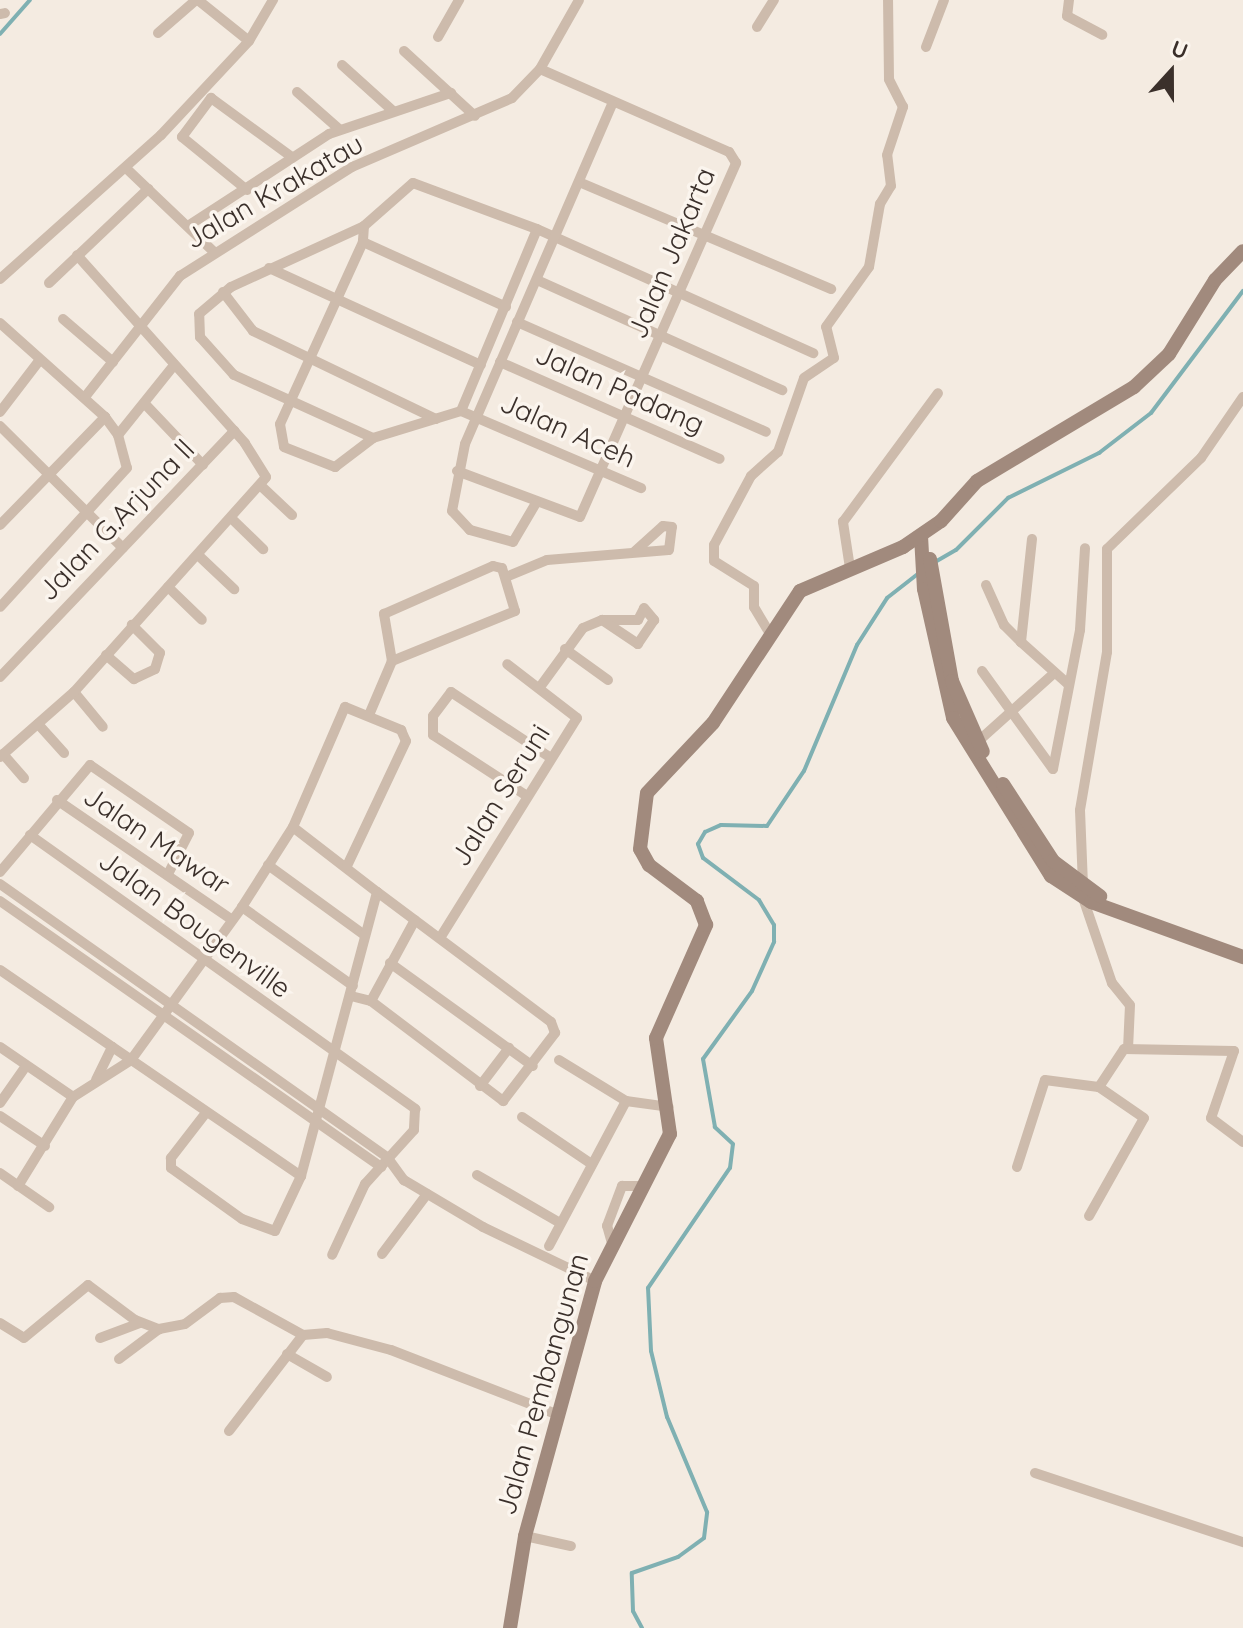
<!DOCTYPE html>
<style>
body{margin:0}
#map{position:relative;width:1243px;height:1628px;overflow:hidden;background:#f4ebe1;font-family:Quicksand,sans-serif}
div>[style]{position:absolute}
[style*='--x']{left:calc(var(--x)*1px);top:calc(var(--y)*1px);width:calc(var(--w)*1px);rotate:calc(var(--a)*1deg)}
.stream>*{height:4px;margin:-2px;padding:0 2px;transform-origin:2px;border-radius:2px;background:#7fb0b2}
.street>*{height:10px;margin:-5px;padding:0 5px;transform-origin:5px;border-radius:5px;background:#cdbbac}
.secondary>*{height:14px;margin:-7px;padding:0 7px;transform-origin:7px;border-radius:7px;background:#a18a7d}
span{translate:-50% -50%;white-space:nowrap;text-align:center;line-height:1.15;-webkit-text-stroke:7px #fbf5ee;paint-order:stroke}
.street-label{font-size:28px;color:#3b302b}
.north{position:absolute;left:1131px;top:32px;width:80px;height:80px;-webkit-text-stroke:6px #fbf5ee;paint-order:stroke;rotate:21deg;font-size:22px;font-weight:700;line-height:32px;text-align:center;color:#3b302b}
.north::after{content:'';display:block;margin:auto;width:28px;height:36px;background:#3b302b;clip-path:polygon(50% 0,100% 100%,50% 72%,0 100%)}
</style>
<div id="map">
<div class="stream">
<div style="--x:0;--y:34;--w:45;--a:-48.6"></div>
<div style="--x:935;--y:562;--w:24;--a:-30"></div>
<div style="--x:956;--y:550;--w:74;--a:-45"></div>
<div style="--x:1008;--y:498;--w:102;--a:-26.3"></div>
<div style="--x:1099;--y:453;--w:66;--a:-37.6"></div>
<div style="--x:1151;--y:413;--w:153;--a:-53"></div>
<div style="--x:642;--y:1628;--w:19;--a:-118"></div>
<div style="--x:633;--y:1611;--w:38;--a:-92"></div>
<div style="--x:632;--y:1573;--w:49;--a:-19.2"></div>
<div style="--x:678;--y:1557;--w:32;--a:-36"></div>
<div style="--x:704;--y:1538;--w:26;--a:-83"></div>
<div style="--x:707;--y:1512;--w:103;--a:-112.8"></div>
<div style="--x:667;--y:1417;--w:68;--a:-103.6"></div>
<div style="--x:651;--y:1351;--w:63;--a:-92.7"></div>
<div style="--x:648;--y:1288;--w:145;--a:-55.7"></div>
<div style="--x:730;--y:1168;--w:24;--a:-83"></div>
<div style="--x:733;--y:1144;--w:25;--a:-137"></div>
<div style="--x:715;--y:1127;--w:69;--a:-100"></div>
<div style="--x:703;--y:1059;--w:84;--a:-54.2"></div>
<div style="--x:752;--y:991;--w:54;--a:-65.8"></div>
<div style="--x:774;--y:942;--w:17;--a:-90"></div>
<div style="--x:774;--y:925;--w:29;--a:-121"></div>
<div style="--x:759;--y:900;--w:70;--a:-143.1"></div>
<div style="--x:703;--y:858;--w:15;--a:-110"></div>
<div style="--x:698;--y:844;--w:14;--a:-60"></div>
<div style="--x:705;--y:832;--w:17;--a:-24"></div>
<div style="--x:721;--y:825;--w:46;--a:1.2"></div>
<div style="--x:767;--y:826;--w:66;--a:-56.1"></div>
<div style="--x:804;--y:771;--w:137;--a:-67.2"></div>
<div style="--x:857;--y:645;--w:56;--a:-57.4"></div>
<div style="--x:887;--y:598;--w:39;--a:-38"></div>
</div>
<div class="street">
<div style="--x:198;--y:0;--w:65;--a:38.8"></div>
<div style="--x:1069;--y:0;--w:16;--a:97"></div>
<div style="--x:1067;--y:16;--w:40;--a:28"></div>
<div style="--x:0;--y:14;--w:5;--a:-11"></div>
<div style="--x:757;--y:27;--w:32;--a:-58"></div>
<div style="--x:158;--y:33;--w:50;--a:-41"></div>
<div style="--x:438;--y:37;--w:43;--a:-60.4"></div>
<div style="--x:926;--y:47;--w:50;--a:-69"></div>
<div style="--x:404;--y:51;--w:96;--a:42.5"></div>
<div style="--x:342;--y:65;--w:69;--a:42"></div>
<div style="--x:297;--y:92;--w:56;--a:41.4"></div>
<div style="--x:128;--y:170;--w:119;--a:43.6"></div>
<div style="--x:579;--y:182;--w:274;--a:23"></div>
<div style="--x:247;--y:190;--w:84;--a:-140.8"></div>
<div style="--x:182;--y:137;--w:49;--a:-53.4"></div>
<div style="--x:211;--y:98;--w:100;--a:36.1"></div>
<div style="--x:191;--y:224;--w:165;--a:-33.1"></div>
<div style="--x:329;--y:134;--w:129;--a:-18.6"></div>
<div style="--x:364;--y:226;--w:16;--a:94"></div>
<div style="--x:363;--y:242;--w:200;--a:114.5"></div>
<div style="--x:280;--y:424;--w:23;--a:80"></div>
<div style="--x:284;--y:447;--w:55;--a:21.4"></div>
<div style="--x:335;--y:467;--w:48;--a:-37.3"></div>
<div style="--x:373;--y:438;--w:92;--a:-17.1"></div>
<div style="--x:461;--y:411;--w:196;--a:23.2"></div>
<div style="--x:363;--y:242;--w:157;--a:24.4"></div>
<div style="--x:269;--y:268;--w:233;--a:24.6"></div>
<div style="--x:0;--y:279;--w:216;--a:-41.8"></div>
<div style="--x:161;--y:135;--w:129;--a:-46.9"></div>
<div style="--x:249;--y:41;--w:48;--a:-59.7"></div>
<div style="--x:537;--y:280;--w:269;--a:24.2"></div>
<div style="--x:49;--y:283;--w:137;--a:-43.5"></div>
<div style="--x:223;--y:292;--w:49;--a:52.4"></div>
<div style="--x:253;--y:331;--w:203;--a:25.7"></div>
<div style="--x:63;--y:319;--w:66;--a:40.7"></div>
<div style="--x:517;--y:322;--w:272;--a:23.8"></div>
<div style="--x:0;--y:323;--w:141;--a:41.8"></div>
<div style="--x:105;--y:417;--w:22;--a:54"></div>
<div style="--x:118;--y:435;--w:34;--a:75"></div>
<div style="--x:127;--y:468;--w:188;--a:132.4"></div>
<div style="--x:500;--y:362;--w:240;--a:23.8"></div>
<div style="--x:85;--y:397;--w:154;--a:-51.9"></div>
<div style="--x:180;--y:276;--w:204;--a:-32.4"></div>
<div style="--x:352;--y:167;--w:174;--a:-23.3"></div>
<div style="--x:512;--y:98;--w:40;--a:-46"></div>
<div style="--x:540;--y:69;--w:79;--a:-60.5"></div>
<div style="--x:145;--y:404;--w:84;--a:46.4"></div>
<div style="--x:461;--y:411;--w:197;--a:-67.3"></div>
<div style="--x:537;--y:229;--w:303;--a:24.2"></div>
<div style="--x:0;--y:412;--w:64;--a:-52.6"></div>
<div style="--x:0;--y:426;--w:173;--a:44.8"></div>
<div style="--x:118;--y:435;--w:90;--a:-51.3"></div>
<div style="--x:373;--y:438;--w:153;--a:-155.6"></div>
<div style="--x:234;--y:375;--w:51;--a:-131.8"></div>
<div style="--x:200;--y:337;--w:23;--a:-92"></div>
<div style="--x:199;--y:314;--w:42;--a:-40.2"></div>
<div style="--x:231;--y:287;--w:146;--a:-24.6"></div>
<div style="--x:364;--y:226;--w:65;--a:-41.3"></div>
<div style="--x:413;--y:183;--w:132;--a:20.4"></div>
<div style="--x:457;--y:471;--w:131;--a:20.5"></div>
<div style="--x:580;--y:517;--w:387;--a:-66.2"></div>
<div style="--x:736;--y:163;--w:13;--a:-122"></div>
<div style="--x:729;--y:152;--w:206;--a:-156.3"></div>
<div style="--x:260;--y:485;--w:44;--a:43.2"></div>
<div style="--x:536;--y:503;--w:45;--a:120.5"></div>
<div style="--x:513;--y:542;--w:45;--a:-164.4"></div>
<div style="--x:470;--y:530;--w:26;--a:-133"></div>
<div style="--x:452;--y:511;--w:68;--a:-79"></div>
<div style="--x:465;--y:444;--w:370;--a:-66.6"></div>
<div style="--x:231;--y:518;--w:45;--a:44.1"></div>
<div style="--x:0;--y:525;--w:151;--a:-45.8"></div>
<div style="--x:1032;--y:539;--w:104;--a:96.1"></div>
<div style="--x:1021;--y:642;--w:63;--a:41.8"></div>
<div style="--x:198;--y:555;--w:50;--a:43.4"></div>
<div style="--x:850;--y:568;--w:47;--a:-98.7"></div>
<div style="--x:843;--y:522;--w:160;--a:-53.6"></div>
<div style="--x:506;--y:577;--w:44;--a:-22.5"></div>
<div style="--x:547;--y:560;--w:122;--a:-4.7"></div>
<div style="--x:669;--y:550;--w:23;--a:-83"></div>
<div style="--x:672;--y:527;--w:9;--a:-174"></div>
<div style="--x:663;--y:526;--w:38;--a:138"></div>
<div style="--x:986;--y:585;--w:44;--a:65.8"></div>
<div style="--x:1004;--y:625;--w:24;--a:45"></div>
<div style="--x:168;--y:587;--w:47;--a:44.1"></div>
<div style="--x:769;--y:632;--w:29;--a:-121"></div>
<div style="--x:754;--y:607;--w:21;--a:-90"></div>
<div style="--x:754;--y:586;--w:47;--a:-148"></div>
<div style="--x:714;--y:561;--w:16;--a:-90"></div>
<div style="--x:714;--y:545;--w:78;--a:-61.8"></div>
<div style="--x:751;--y:476;--w:36;--a:-42"></div>
<div style="--x:778;--y:452;--w:78;--a:-70.6"></div>
<div style="--x:804;--y:378;--w:36;--a:-34"></div>
<div style="--x:834;--y:358;--w:32;--a:-104"></div>
<div style="--x:826;--y:327;--w:74;--a:-54.4"></div>
<div style="--x:869;--y:267;--w:64;--a:-80.1"></div>
<div style="--x:880;--y:204;--w:21;--a:-59"></div>
<div style="--x:891;--y:186;--w:31;--a:-97"></div>
<div style="--x:887;--y:155;--w:51;--a:-71.6"></div>
<div style="--x:903;--y:107;--w:31;--a:-117"></div>
<div style="--x:889;--y:79;--w:79;--a:-90.7"></div>
<div style="--x:565;--y:649;--w:53;--a:35.8"></div>
<div style="--x:106;--y:655;--w:37;--a:41"></div>
<div style="--x:134;--y:679;--w:23;--a:-25"></div>
<div style="--x:155;--y:669;--w:17;--a:-73"></div>
<div style="--x:160;--y:653;--w:40;--a:-135"></div>
<div style="--x:982;--y:671;--w:121;--a:54.1"></div>
<div style="--x:1053;--y:769;--w:142;--a:-79"></div>
<div style="--x:1080;--y:630;--w:82;--a:-86.5"></div>
<div style="--x:0;--y:677;--w:340;--a:-46.4"></div>
<div style="--x:540;--y:687;--w:73;--a:-53.9"></div>
<div style="--x:583;--y:628;--w:21;--a:-23"></div>
<div style="--x:602;--y:620;--w:36;--a:0"></div>
<div style="--x:638;--y:620;--w:13;--a:-63"></div>
<div style="--x:644;--y:608;--w:16;--a:50"></div>
<div style="--x:654;--y:620;--w:29;--a:124"></div>
<div style="--x:638;--y:644;--w:43;--a:-146.3"></div>
<div style="--x:74;--y:692;--w:45;--a:50.4"></div>
<div style="--x:369;--y:715;--w:59;--a:-66.9"></div>
<div style="--x:392;--y:661;--w:48;--a:-99.7"></div>
<div style="--x:384;--y:614;--w:119;--a:-23.8"></div>
<div style="--x:493;--y:566;--w:9;--a:13"></div>
<div style="--x:502;--y:568;--w:45;--a:73.2"></div>
<div style="--x:515;--y:611;--w:133;--a:157.9"></div>
<div style="--x:38;--y:724;--w:39;--a:48"></div>
<div style="--x:974;--y:745;--w:105;--a:-41.9"></div>
<div style="--x:3;--y:754;--w:32;--a:49"></div>
<div style="--x:0;--y:757;--w:98;--a:-41.3"></div>
<div style="--x:74;--y:692;--w:288;--a:-48.2"></div>
<div style="--x:266;--y:477;--w:40;--a:-122"></div>
<div style="--x:245;--y:443;--w:252;--a:-131.8"></div>
<div style="--x:527;--y:796;--w:112;--a:-147"></div>
<div style="--x:433;--y:735;--w:19;--a:-90"></div>
<div style="--x:433;--y:716;--w:30;--a:-53"></div>
<div style="--x:451;--y:692;--w:120;--a:33.4"></div>
<div style="--x:57;--y:800;--w:211;--a:34.4"></div>
<div style="--x:30;--y:835;--w:473;--a:35.4"></div>
<div style="--x:415;--y:1109;--w:21;--a:93"></div>
<div style="--x:414;--y:1130;--w:73;--a:132.2"></div>
<div style="--x:365;--y:1184;--w:78;--a:114.9"></div>
<div style="--x:268;--y:865;--w:117;--a:36"></div>
<div style="--x:0;--y:872;--w:140;--a:-49.9"></div>
<div style="--x:90;--y:765;--w:120;--a:34.5"></div>
<div style="--x:189;--y:833;--w:46;--a:117.1"></div>
<div style="--x:0;--y:884;--w:474;--a:35.2"></div>
<div style="--x:387;--y:1157;--w:29;--a:54"></div>
<div style="--x:404;--y:1180;--w:92;--a:30.7"></div>
<div style="--x:483;--y:1227;--w:124;--a:25.7"></div>
<div style="--x:1083;--y:885;--w:75;--a:-92.3"></div>
<div style="--x:1080;--y:810;--w:160;--a:-80.3"></div>
<div style="--x:1107;--y:652;--w:103;--a:-90"></div>
<div style="--x:1107;--y:549;--w:131;--a:-44.1"></div>
<div style="--x:1201;--y:458;--w:74;--a:-55.5"></div>
<div style="--x:1083;--y:898;--w:90;--a:71.2"></div>
<div style="--x:1112;--y:983;--w:28;--a:51"></div>
<div style="--x:1130;--y:1005;--w:44;--a:92.6"></div>
<div style="--x:0;--y:901;--w:465;--a:34.9"></div>
<div style="--x:242;--y:907;--w:136;--a:35.4"></div>
<div style="--x:440;--y:938;--w:259;--a:-58.1"></div>
<div style="--x:577;--y:718;--w:88;--a:-142.4"></div>
<div style="--x:390;--y:963;--w:176;--a:35.8"></div>
<div style="--x:0;--y:970;--w:365;--a:34.4"></div>
<div style="--x:351;--y:996;--w:21;--a:14"></div>
<div style="--x:371;--y:1001;--w:166;--a:37.1"></div>
<div style="--x:503;--y:1101;--w:86;--a:-52.6"></div>
<div style="--x:555;--y:1033;--w:12;--a:-110"></div>
<div style="--x:551;--y:1022;--w:217;--a:-143.2"></div>
<div style="--x:371;--y:1001;--w:92;--a:-61.5"></div>
<div style="--x:0;--y:1047;--w:88;--a:34.4"></div>
<div style="--x:559;--y:1060;--w:79;--a:31.5"></div>
<div style="--x:96;--y:1080;--w:37;--a:-64"></div>
<div style="--x:480;--y:1086;--w:48;--a:-52.7"></div>
<div style="--x:0;--y:1103;--w:45;--a:-54.9"></div>
<div style="--x:205;--y:1114;--w:56;--a:127.7"></div>
<div style="--x:171;--y:1158;--w:10;--a:90"></div>
<div style="--x:171;--y:1168;--w:87;--a:35.7"></div>
<div style="--x:242;--y:1219;--w:35;--a:20"></div>
<div style="--x:275;--y:1231;--w:61;--a:-64.7"></div>
<div style="--x:301;--y:1176;--w:294;--a:-75"></div>
<div style="--x:377;--y:892;--w:106;--a:-142.3"></div>
<div style="--x:0;--y:1116;--w:54;--a:33.7"></div>
<div style="--x:522;--y:1117;--w:82;--a:34.1"></div>
<div style="--x:1017;--y:1167;--w:91;--a:-72.2"></div>
<div style="--x:1045;--y:1080;--w:54;--a:7.4"></div>
<div style="--x:1099;--y:1087;--w:45;--a:-56.7"></div>
<div style="--x:1124;--y:1049;--w:110;--a:1"></div>
<div style="--x:1234;--y:1051;--w:71;--a:108.9"></div>
<div style="--x:1211;--y:1118;--w:40;--a:37"></div>
<div style="--x:0;--y:1173;--w:60;--a:34.8"></div>
<div style="--x:477;--y:1175;--w:96;--a:30"></div>
<div style="--x:18;--y:1186;--w:105;--a:-58.3"></div>
<div style="--x:73;--y:1097;--w:69;--a:-32.5"></div>
<div style="--x:131;--y:1060;--w:189;--a:-54"></div>
<div style="--x:242;--y:907;--w:95;--a:-57.5"></div>
<div style="--x:293;--y:827;--w:131;--a:-66.6"></div>
<div style="--x:345;--y:707;--w:61;--a:22.3"></div>
<div style="--x:401;--y:730;--w:12;--a:66"></div>
<div style="--x:406;--y:741;--w:138;--a:115.3"></div>
<div style="--x:1089;--y:1216;--w:112;--a:-60.7"></div>
<div style="--x:1144;--y:1118;--w:55;--a:-145.4"></div>
<div style="--x:612;--y:1243;--w:18;--a:-106"></div>
<div style="--x:607;--y:1226;--w:43;--a:-69.4"></div>
<div style="--x:622;--y:1186;--w:20;--a:0"></div>
<div style="--x:549;--y:1246;--w:164;--a:-62"></div>
<div style="--x:626;--y:1101;--w:43;--a:7.9"></div>
<div style="--x:382;--y:1254;--w:75;--a:-53.1"></div>
<div style="--x:0;--y:1323;--w:28;--a:32"></div>
<div style="--x:24;--y:1338;--w:83;--a:-39.6"></div>
<div style="--x:88;--y:1285;--w:59;--a:36.7"></div>
<div style="--x:135;--y:1320;--w:26;--a:21"></div>
<div style="--x:159;--y:1329;--w:26;--a:-11"></div>
<div style="--x:185;--y:1324;--w:44;--a:-36.6"></div>
<div style="--x:220;--y:1298;--w:14;--a:-4"></div>
<div style="--x:234;--y:1297;--w:79;--a:28.8"></div>
<div style="--x:303;--y:1335;--w:24;--a:-5"></div>
<div style="--x:327;--y:1333;--w:66;--a:14.9"></div>
<div style="--x:391;--y:1350;--w:177;--a:21.2"></div>
<div style="--x:100;--y:1338;--w:43;--a:-20.6"></div>
<div style="--x:287;--y:1354;--w:46;--a:29.9"></div>
<div style="--x:119;--y:1359;--w:50;--a:-36.9"></div>
<div style="--x:229;--y:1431;--w:121;--a:-52.4"></div>
<div style="--x:1035;--y:1473;--w:219;--a:18.4"></div>
<div style="--x:525;--y:1536;--w:47;--a:12.3"></div>
</div>
<div class="secondary">
<div style="--x:921;--y:536;--w:53;--a:86.8"></div>
<div style="--x:924;--y:589;--w:132;--a:77.3"></div>
<div style="--x:953;--y:718;--w:186;--a:58.2"></div>
<div style="--x:1051;--y:876;--w:48;--a:33"></div>
<div style="--x:1091;--y:902;--w:162;--a:19.9"></div>
<div style="--x:930;--y:559;--w:124;--a:79.8"></div>
<div style="--x:952;--y:681;--w:77;--a:66.4"></div>
<div style="--x:1003;--y:784;--w:92;--a:57"></div>
<div style="--x:1053;--y:861;--w:59;--a:36.7"></div>
<div style="--x:510;--y:1628;--w:93;--a:-80.7"></div>
<div style="--x:525;--y:1536;--w:264;--a:-74.6"></div>
<div style="--x:595;--y:1281;--w:165;--a:-63"></div>
<div style="--x:670;--y:1134;--w:97;--a:-98.3"></div>
<div style="--x:656;--y:1038;--w:124;--a:-66.1"></div>
<div style="--x:706;--y:925;--w:26;--a:-111"></div>
<div style="--x:697;--y:901;--w:60;--a:-143.1"></div>
<div style="--x:649;--y:865;--w:18;--a:-119"></div>
<div style="--x:640;--y:849;--w:56;--a:-82.9"></div>
<div style="--x:647;--y:793;--w:96;--a:-46.7"></div>
<div style="--x:713;--y:723;--w:158;--a:-56.6"></div>
<div style="--x:800;--y:591;--w:112;--a:-23.1"></div>
<div style="--x:903;--y:547;--w:46;--a:-34.4"></div>
<div style="--x:941;--y:521;--w:54;--a:-48"></div>
<div style="--x:977;--y:481;--w:183;--a:-30.9"></div>
<div style="--x:1134;--y:387;--w:48;--a:-43.3"></div>
<div style="--x:1169;--y:354;--w:87;--a:-58.1"></div>
<div style="--x:1215;--y:280;--w:40;--a:-46"></div>
</div>
<div class="street-label">
<span style="left:274px;top:191px;rotate:-30deg">Jalan Krakatau</span>
<span style="left:671px;top:253px;rotate:-67deg">Jalan Jakarta</span>
<span style="left:620px;top:389px;rotate:24deg">Jalan Padang</span>
<span style="left:568px;top:430px;rotate:24deg">Jalan Aceh</span>
<span style="left:116px;top:520px;rotate:-46deg">Jalan G.Arjuna ll</span>
<span style="left:500px;top:795px;rotate:-58deg">Jalan Seruni</span>
<span style="left:157px;top:840px;rotate:34deg">Jalan Mawar</span>
<span style="left:195px;top:924px;rotate:36deg">Jalan Bougenville</span>
<span style="left:542px;top:1384px;rotate:-74deg">Jalan Pembangunan</span>
</div>
<div class="north">U</div>
</div>
